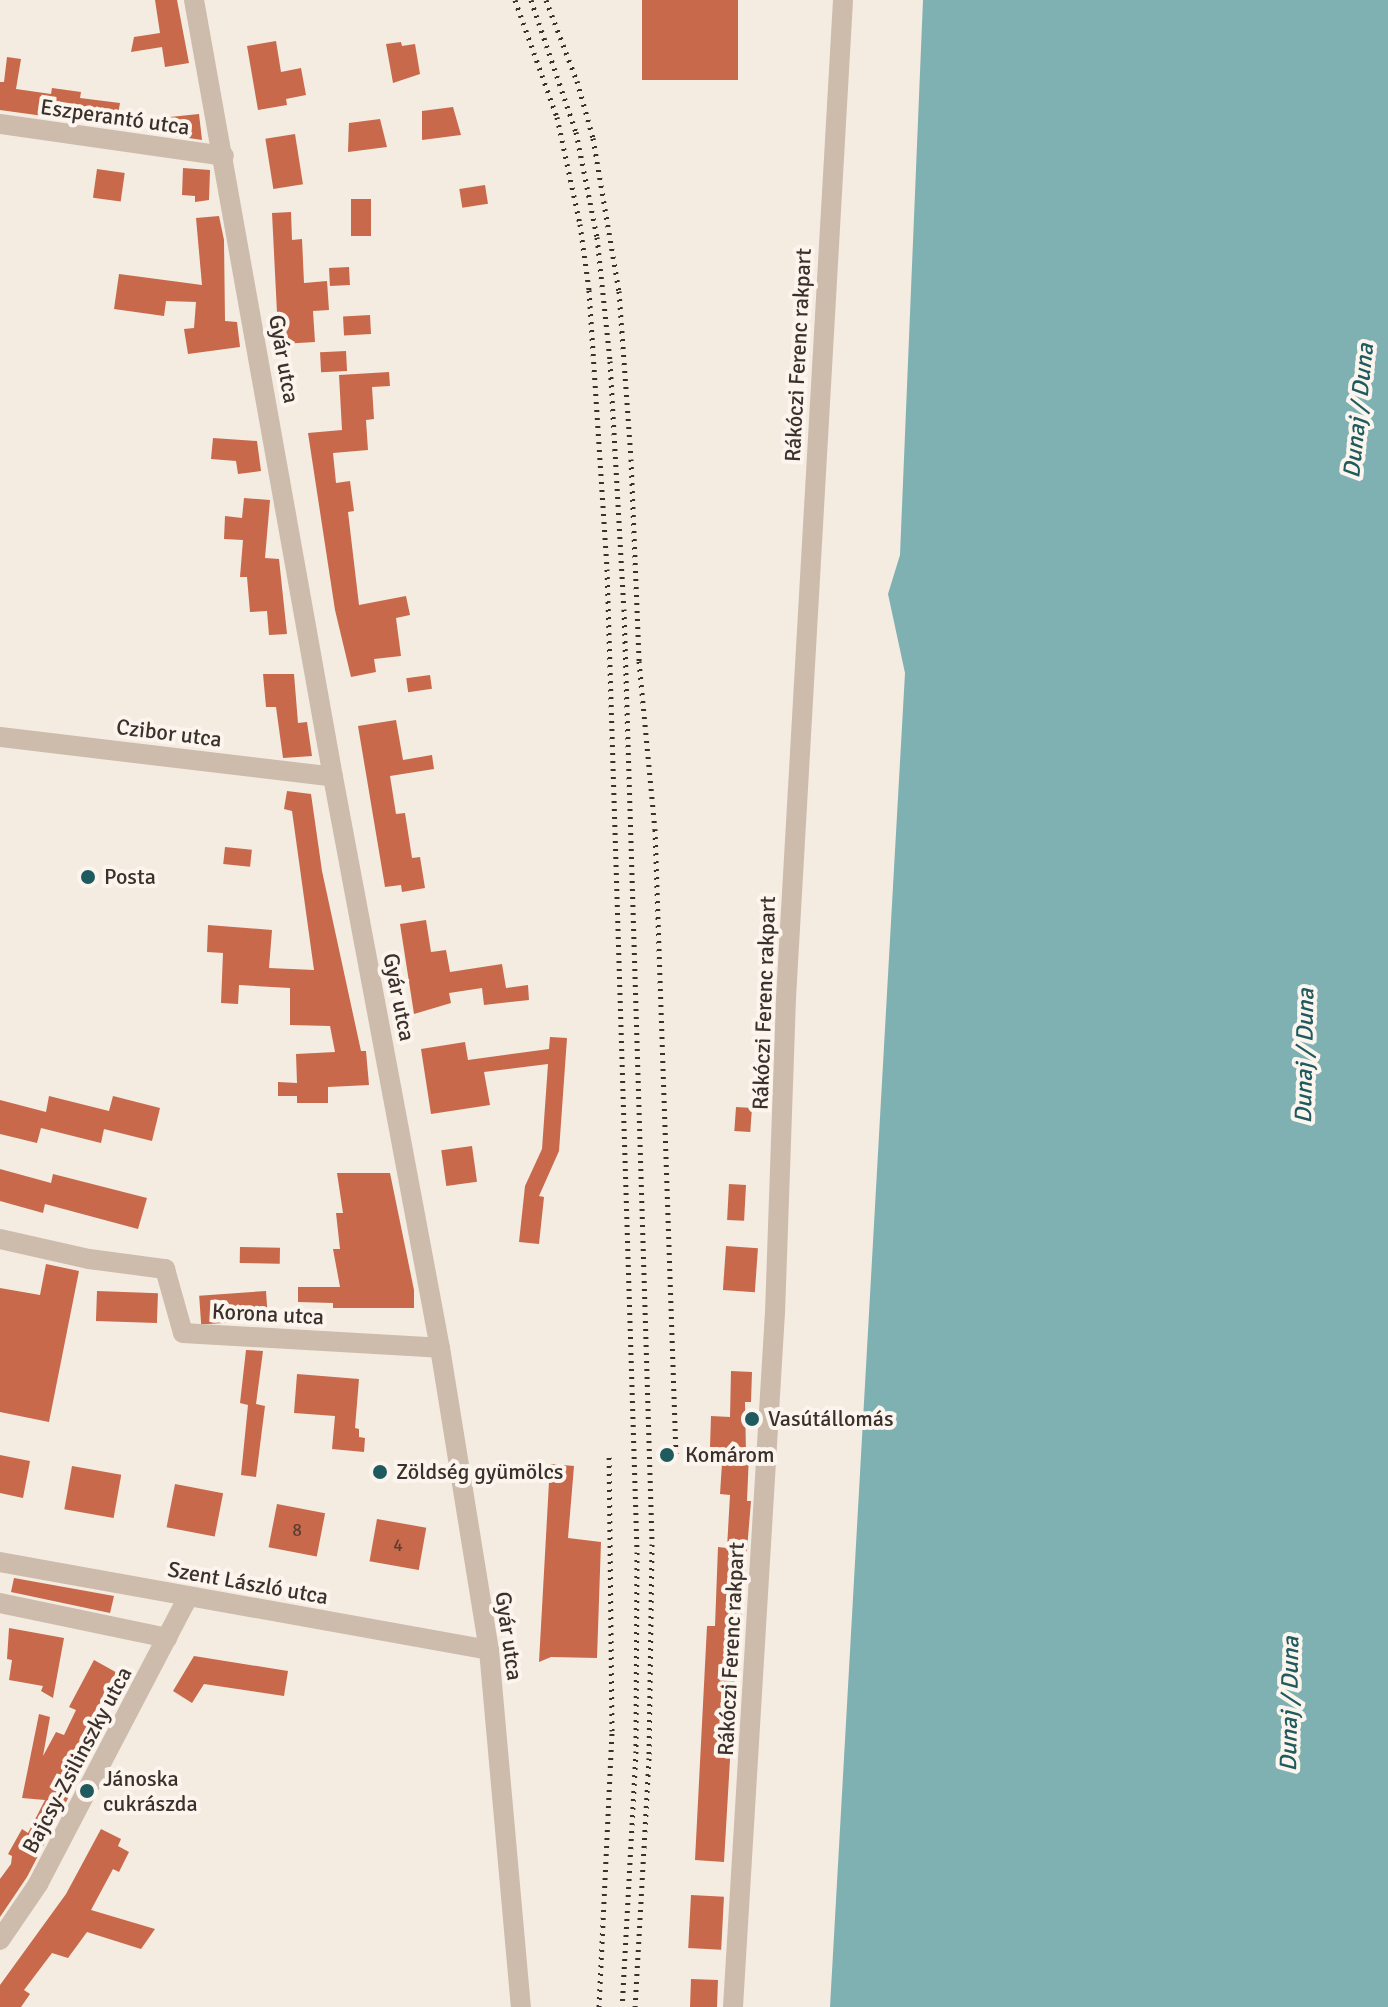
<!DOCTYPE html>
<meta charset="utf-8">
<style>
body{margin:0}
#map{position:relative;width:1388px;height:2007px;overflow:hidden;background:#f4ebe1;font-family:Signika,sans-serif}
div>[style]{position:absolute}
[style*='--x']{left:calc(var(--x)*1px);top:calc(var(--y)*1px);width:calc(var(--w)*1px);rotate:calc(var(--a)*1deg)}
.water>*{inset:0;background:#7fb0b2}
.building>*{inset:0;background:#c8694b;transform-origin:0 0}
.minor>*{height:20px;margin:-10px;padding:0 10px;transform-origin:10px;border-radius:10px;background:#cdbbac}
.tertiary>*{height:20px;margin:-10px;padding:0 10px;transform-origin:10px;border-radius:10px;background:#cdbbac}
.rail>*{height:5px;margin-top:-2.5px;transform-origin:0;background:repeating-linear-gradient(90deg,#3b302b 0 2px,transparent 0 8px)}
.dots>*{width:22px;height:22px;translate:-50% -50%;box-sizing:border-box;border:4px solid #fbf5ee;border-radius:50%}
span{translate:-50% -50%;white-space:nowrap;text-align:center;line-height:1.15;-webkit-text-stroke:8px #fbf5ee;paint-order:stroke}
.number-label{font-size:18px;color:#5e3e33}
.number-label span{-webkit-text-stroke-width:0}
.street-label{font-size:22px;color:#3b302b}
.poi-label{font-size:22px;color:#3b302b}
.left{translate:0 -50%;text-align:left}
.water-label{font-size:24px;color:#1f5a5e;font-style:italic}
</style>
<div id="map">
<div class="water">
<div style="clip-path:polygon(923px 0,1388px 0,1388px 2007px,830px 2007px,905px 673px,888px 594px,900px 555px)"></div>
</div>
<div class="building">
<div style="clip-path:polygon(155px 0,177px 0,189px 63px,165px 67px,162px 47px,131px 52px,134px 37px,160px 33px)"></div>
<div style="left:642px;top:0;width:96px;height:80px"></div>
<div style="clip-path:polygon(276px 41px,281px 72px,301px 68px,306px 95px,286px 99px,287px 105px,258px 110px,247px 46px)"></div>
<div style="clip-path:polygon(401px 42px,402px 46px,415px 44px,420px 74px,393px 83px,386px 44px)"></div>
<div style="clip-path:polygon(7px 57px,21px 59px,16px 89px,51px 94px,52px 88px,81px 92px,80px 98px,120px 103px,116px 126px,0 110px,0 82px,4px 82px)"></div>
<div style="clip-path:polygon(453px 107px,461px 135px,422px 140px,422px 111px)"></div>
<div style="clip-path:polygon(199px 114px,202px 140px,162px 134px,160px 118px)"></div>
<div style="clip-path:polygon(380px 119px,387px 147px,348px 152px,349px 123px)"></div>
<div style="left:295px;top:134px;width:51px;height:30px;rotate:81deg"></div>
<div style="clip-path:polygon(183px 168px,210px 170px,209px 200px,195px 202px,195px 196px,182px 195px)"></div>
<div style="left:97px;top:169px;width:28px;height:29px;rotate:8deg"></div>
<div style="left:485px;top:185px;width:19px;height:26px;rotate:81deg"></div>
<div style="left:351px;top:199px;width:20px;height:37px"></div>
<div style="clip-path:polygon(291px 212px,292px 240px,302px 239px,304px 283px,327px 281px,329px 310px,313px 311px,315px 342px,282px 344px,280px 313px,277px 313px,272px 213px)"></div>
<div style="clip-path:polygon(219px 216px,224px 240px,225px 321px,237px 322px,240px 347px,188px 354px,184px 329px,194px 328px,196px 302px,166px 301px,164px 316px,114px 309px,119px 274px,202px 285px,196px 218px)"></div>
<div style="left:349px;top:267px;width:18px;height:20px;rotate:87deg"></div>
<div style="left:370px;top:315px;width:19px;height:27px;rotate:87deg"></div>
<div style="left:346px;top:351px;width:20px;height:26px;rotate:87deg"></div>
<div style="clip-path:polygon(389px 372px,390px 386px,372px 387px,374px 419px,366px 420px,368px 450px,333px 453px,336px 483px,350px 481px,354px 511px,348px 512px,359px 605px,406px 596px,410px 615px,396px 618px,401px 656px,374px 659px,376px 672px,351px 677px,335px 610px,308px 433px,342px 430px,339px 375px)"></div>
<div style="clip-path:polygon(213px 438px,257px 441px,261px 471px,238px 474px,236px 461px,211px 459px)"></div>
<div style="clip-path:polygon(244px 498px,270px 500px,265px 558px,279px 559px,287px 634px,269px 635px,267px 611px,250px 612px,247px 577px,240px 577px,243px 540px,224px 539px,225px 516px,242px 518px)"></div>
<div style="clip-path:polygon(263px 674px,294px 674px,298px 723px,307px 722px,312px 756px,283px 758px,276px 707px,266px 707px)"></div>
<div style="left:430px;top:675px;width:14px;height:24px;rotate:82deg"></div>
<div style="clip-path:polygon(396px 720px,403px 760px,432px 755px,434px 769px,390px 776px,396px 814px,405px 813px,412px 858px,420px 857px,425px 888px,402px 892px,401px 885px,385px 887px,358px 726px)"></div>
<div style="clip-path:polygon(287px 791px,311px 794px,322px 871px,361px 1051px,366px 1051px,369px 1085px,328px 1087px,328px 1103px,297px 1103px,297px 1096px,278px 1096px,278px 1082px,297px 1083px,296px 1054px,335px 1052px,330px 1026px,290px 1025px,290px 988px,239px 985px,238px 1004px,221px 1003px,223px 953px,207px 952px,208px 925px,272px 930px,269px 968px,314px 970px,292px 811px,284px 809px)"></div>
<div style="left:225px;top:847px;width:27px;height:17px;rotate:6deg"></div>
<div style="clip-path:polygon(426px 920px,431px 952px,446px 950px,450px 972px,502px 964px,506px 988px,528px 985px,529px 1000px,484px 1005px,482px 988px,449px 993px,451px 1003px,414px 1014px,400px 924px)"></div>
<div style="clip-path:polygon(550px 1037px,567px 1038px,559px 1151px,539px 1196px,544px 1197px,539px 1244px,519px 1242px,525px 1186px,542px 1149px,548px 1064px,484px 1072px,490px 1105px,431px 1114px,421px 1049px,465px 1042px,468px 1060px,549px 1049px)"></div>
<div style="clip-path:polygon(49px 1096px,109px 1111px,113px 1096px,160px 1108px,152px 1141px,104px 1129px,101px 1143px,41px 1128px,37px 1143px,0 1134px,0 1100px,46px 1112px)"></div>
<div style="left:736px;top:1107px;width:16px;height:24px;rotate:4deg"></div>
<div style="left:472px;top:1146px;width:36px;height:31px;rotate:82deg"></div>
<div style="clip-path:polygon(0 1169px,51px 1183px,53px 1174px,147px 1198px,138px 1229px,45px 1204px,43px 1213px,0 1201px)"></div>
<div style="clip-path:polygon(337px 1173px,390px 1173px,414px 1290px,414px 1308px,333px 1308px,333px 1303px,298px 1302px,298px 1287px,340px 1287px,333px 1249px,340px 1249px,336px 1213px,343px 1213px)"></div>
<div style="left:729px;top:1184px;width:17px;height:36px;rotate:3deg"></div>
<div style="left:726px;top:1246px;width:32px;height:44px;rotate:4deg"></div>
<div style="left:240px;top:1247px;width:40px;height:16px;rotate:1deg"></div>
<div style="clip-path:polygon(46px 1264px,79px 1271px,49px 1422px,0 1412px,0 1288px,40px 1295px)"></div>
<div style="left:97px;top:1291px;width:61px;height:30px;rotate:2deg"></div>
<div style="left:266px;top:1291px;width:29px;height:67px;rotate:86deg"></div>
<div style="clip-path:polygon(246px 1350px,263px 1351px,256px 1404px,265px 1406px,256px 1477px,241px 1475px,248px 1405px,240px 1403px)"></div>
<div style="clip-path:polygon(731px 1371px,752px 1372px,751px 1402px,745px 1402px,746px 1453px,749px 1454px,747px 1501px,751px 1501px,741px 1623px,738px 1623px,724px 1862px,695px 1860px,707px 1626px,715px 1626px,718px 1547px,727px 1548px,730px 1495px,720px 1494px,723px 1448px,710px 1447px,711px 1416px,730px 1417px)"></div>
<div style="clip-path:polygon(297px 1374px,359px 1379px,355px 1428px,359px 1429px,359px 1437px,365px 1438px,364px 1452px,332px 1449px,335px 1416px,294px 1413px)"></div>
<div style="clip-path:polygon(0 1455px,30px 1461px,23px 1498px,0 1493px)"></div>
<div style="clip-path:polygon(550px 1464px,574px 1466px,568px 1538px,601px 1542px,597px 1658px,551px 1657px,539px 1662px)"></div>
<div style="left:72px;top:1466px;width:50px;height:44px;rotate:10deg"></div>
<div style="left:175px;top:1484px;width:49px;height:44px;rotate:11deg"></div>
<div style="left:277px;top:1504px;width:49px;height:44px;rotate:11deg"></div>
<div style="left:377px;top:1519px;width:50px;height:43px;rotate:10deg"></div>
<div style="clip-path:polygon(14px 1578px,114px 1596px,110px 1613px,11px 1592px)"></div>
<div style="clip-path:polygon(9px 1628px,64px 1638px,53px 1698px,41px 1691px,43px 1686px,9px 1680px,12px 1660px,7px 1659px)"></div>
<div style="clip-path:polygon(194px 1656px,288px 1671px,284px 1696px,204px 1684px,192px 1703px,173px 1691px)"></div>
<div style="clip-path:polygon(94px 1660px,121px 1675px,93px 1728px,102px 1733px,27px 1877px,0 1917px,0 1879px,11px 1864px,12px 1856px,8px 1854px,22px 1829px,28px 1833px,45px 1800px,22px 1798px,39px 1714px,50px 1717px,43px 1756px,56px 1732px,64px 1735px,76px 1710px,69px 1707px)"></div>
<div style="clip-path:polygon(101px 1829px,121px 1839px,118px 1846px,129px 1852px,119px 1872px,113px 1869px,91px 1910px,155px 1929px,141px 1949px,87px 1932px,68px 1958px,52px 1953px,24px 1990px,30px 1994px,21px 2007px,0 2007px,0 1985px,66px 1894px)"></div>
<div style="left:691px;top:1895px;width:33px;height:53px;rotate:3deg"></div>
<div style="left:691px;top:1979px;width:27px;height:28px;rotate:2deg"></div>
</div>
<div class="minor">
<div style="--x:194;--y:0;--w:789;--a:79.86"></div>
<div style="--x:333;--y:777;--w:581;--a:79.39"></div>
<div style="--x:440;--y:1348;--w:306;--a:80.8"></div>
<div style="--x:489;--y:1650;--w:358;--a:84.9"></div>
<div style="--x:0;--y:124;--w:226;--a:8.1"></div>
<div style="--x:0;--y:737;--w:335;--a:6.8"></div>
<div style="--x:0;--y:1239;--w:91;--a:12.7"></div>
<div style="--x:89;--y:1259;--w:77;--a:7.5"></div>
<div style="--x:165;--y:1269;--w:66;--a:74.3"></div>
<div style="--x:183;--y:1333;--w:257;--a:3.3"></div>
<div style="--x:0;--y:1562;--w:497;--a:10.2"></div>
<div style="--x:0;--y:1603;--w:171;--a:11.8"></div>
<div style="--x:0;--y:1940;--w:68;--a:-55.8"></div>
<div style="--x:38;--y:1884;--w:324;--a:-62.4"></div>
</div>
<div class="tertiary">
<div style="--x:733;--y:2007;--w:695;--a:-86.54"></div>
<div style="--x:775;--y:1313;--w:315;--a:-88"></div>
<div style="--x:786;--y:998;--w:1000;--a:-86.73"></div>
</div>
<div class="rail">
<div style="--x:515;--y:0;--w:124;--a:70.3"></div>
<div style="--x:557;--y:117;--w:109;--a:77.9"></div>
<div style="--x:580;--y:224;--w:67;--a:82.2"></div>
<div style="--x:589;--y:290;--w:280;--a:86.3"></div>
<div style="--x:607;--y:569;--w:983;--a:88.25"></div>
<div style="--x:637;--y:1552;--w:199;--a:90.3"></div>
<div style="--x:636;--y:1751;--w:256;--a:93.1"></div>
<div style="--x:531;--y:0;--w:139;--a:71.2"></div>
<div style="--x:576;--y:132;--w:107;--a:78.7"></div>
<div style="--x:597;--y:237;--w:125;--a:84"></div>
<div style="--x:610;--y:361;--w:248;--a:86.8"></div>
<div style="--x:624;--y:609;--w:935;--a:88.28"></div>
<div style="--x:652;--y:1544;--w:214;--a:90.8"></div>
<div style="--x:649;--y:1758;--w:249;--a:93.2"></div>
<div style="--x:546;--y:0;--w:87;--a:69.1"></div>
<div style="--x:577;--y:81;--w:59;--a:74.3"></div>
<div style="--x:593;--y:138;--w:155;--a:80.4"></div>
<div style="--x:619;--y:291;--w:168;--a:85.9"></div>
<div style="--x:631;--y:459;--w:202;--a:87.7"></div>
<div style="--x:639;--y:661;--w:169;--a:84.6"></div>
<div style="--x:655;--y:829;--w:625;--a:88.08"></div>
<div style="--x:599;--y:2007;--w:276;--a:-87.3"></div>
<div style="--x:612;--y:1731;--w:274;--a:-90.6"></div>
</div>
<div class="dots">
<div style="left:88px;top:877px;background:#1f5a5e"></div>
<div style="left:752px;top:1419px;background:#1f5a5e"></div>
<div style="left:667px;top:1455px;background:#1f5a5e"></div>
<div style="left:380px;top:1472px;background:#1f5a5e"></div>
<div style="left:87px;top:1791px;background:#1f5a5e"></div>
</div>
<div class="number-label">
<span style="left:297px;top:1530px">8</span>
<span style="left:398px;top:1545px">4</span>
</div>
<div class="street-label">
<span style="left:115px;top:117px;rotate:8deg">Eszperantó utca</span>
<span style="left:798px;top:355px;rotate:-87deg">Rákóczi Ferenc rakpart</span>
<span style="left:284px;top:359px;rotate:80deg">Gyár utca</span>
<span style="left:169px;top:733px;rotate:7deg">Czibor utca</span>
<span style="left:399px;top:997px;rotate:79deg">Gyár utca</span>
<span style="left:764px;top:1003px;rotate:-88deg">Rákóczi Ferenc rakpart</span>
<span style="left:268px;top:1314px;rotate:3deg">Korona utca</span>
<span style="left:248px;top:1583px;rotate:10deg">Szent László utca</span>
<span style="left:509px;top:1636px;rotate:82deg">Gyár utca</span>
<span style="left:731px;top:1649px;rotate:-87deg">Rákóczi Ferenc rakpart</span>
<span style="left:77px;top:1760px;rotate:-62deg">Bajcsy-Zsilinszky utca</span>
</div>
<div class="poi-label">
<span class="left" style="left:104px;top:877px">Posta</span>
<span class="left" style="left:768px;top:1419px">Vasútállomás</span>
<span class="left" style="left:685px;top:1455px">Komárom</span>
<span class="left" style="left:396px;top:1472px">Zöldség gyümölcs</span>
<span class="left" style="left:103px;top:1791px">Jánoska<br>cukrászda</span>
</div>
<div class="water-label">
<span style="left:1359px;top:411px;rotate:-84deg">Dunaj / Duna</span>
<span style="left:1305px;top:1056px;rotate:-89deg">Dunaj / Duna</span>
<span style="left:1290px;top:1704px;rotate:-89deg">Dunaj / Duna</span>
</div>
</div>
